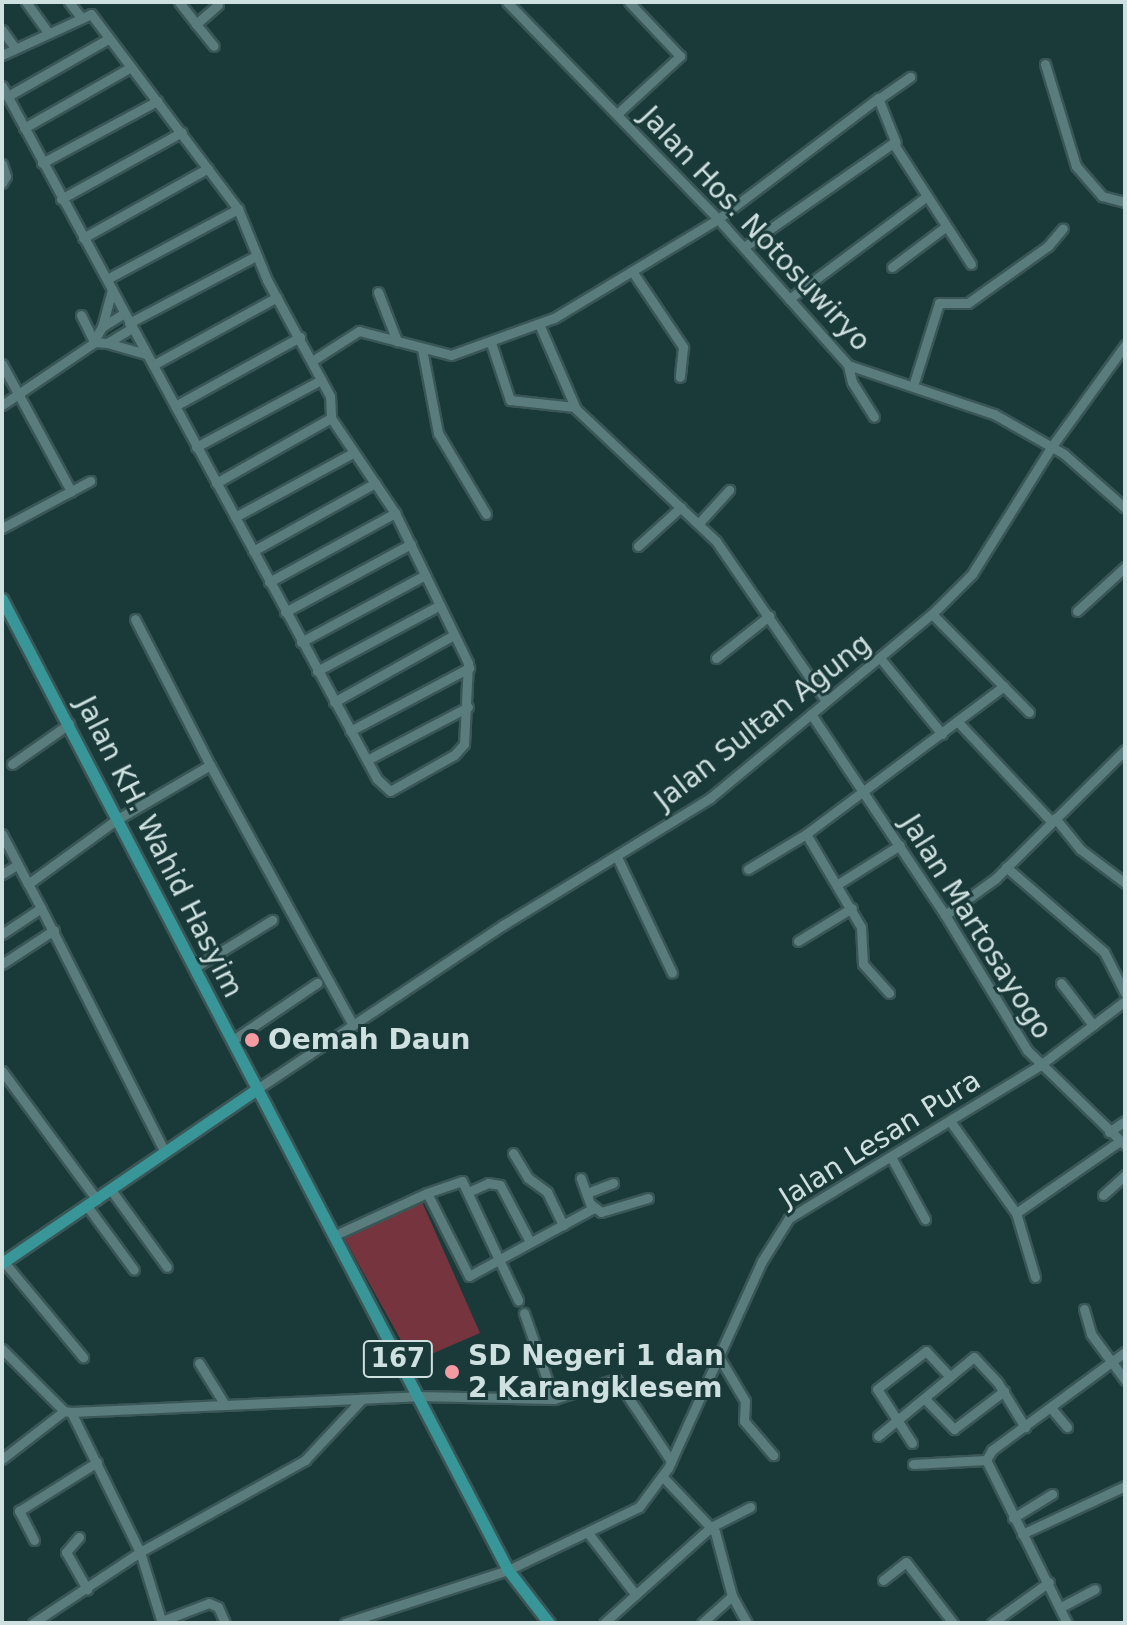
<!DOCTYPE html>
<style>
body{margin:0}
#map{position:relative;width:1127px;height:1625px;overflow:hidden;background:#1a3a3a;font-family:"DejaVu Sans",sans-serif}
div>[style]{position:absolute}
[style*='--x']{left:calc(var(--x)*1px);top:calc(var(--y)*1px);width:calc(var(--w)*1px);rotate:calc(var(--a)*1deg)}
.green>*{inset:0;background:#76353e}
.roads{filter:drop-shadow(2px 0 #3a5656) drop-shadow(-2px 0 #3a5656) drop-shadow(0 2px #3a5656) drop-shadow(0 -2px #3a5656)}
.minor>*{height:9px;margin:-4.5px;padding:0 4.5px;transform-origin:4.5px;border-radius:4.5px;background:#5b7c7c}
.major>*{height:11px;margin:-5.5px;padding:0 5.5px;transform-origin:5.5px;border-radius:5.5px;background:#399698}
.dots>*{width:22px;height:22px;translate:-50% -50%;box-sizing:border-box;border:4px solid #1a3a3a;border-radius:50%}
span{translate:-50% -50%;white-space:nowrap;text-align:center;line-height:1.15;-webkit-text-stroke:6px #1a3a3a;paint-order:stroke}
.shield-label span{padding:2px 6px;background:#1a3a3a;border:2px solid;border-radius:6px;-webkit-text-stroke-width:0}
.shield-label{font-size:26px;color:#cee0df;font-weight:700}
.street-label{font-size:28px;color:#cee0df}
.poi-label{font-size:28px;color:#cee0df;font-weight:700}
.left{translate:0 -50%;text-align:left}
.frame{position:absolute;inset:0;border:4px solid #cee0df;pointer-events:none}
</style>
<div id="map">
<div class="green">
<div style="clip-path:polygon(422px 1202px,480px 1333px,413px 1362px,342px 1234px)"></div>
</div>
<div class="roads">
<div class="minor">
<div style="--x:26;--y:2;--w:36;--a:54"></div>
<div style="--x:69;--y:2;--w:18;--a:52"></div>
<div style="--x:179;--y:2;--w:28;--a:52"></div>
<div style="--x:196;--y:24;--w:29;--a:-41"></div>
<div style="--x:507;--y:2;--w:303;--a:45.8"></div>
<div style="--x:718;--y:219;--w:195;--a:48.3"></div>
<div style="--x:848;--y:365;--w:154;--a:18.6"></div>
<div style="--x:994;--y:414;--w:81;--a:29.7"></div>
<div style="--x:1064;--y:454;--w:81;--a:41.5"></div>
<div style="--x:196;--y:24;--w:28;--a:51"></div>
<div style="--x:2;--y:30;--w:22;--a:54"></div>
<div style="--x:2;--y:55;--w:98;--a:-24.7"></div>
<div style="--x:91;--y:14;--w:244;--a:53"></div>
<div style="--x:238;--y:209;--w:77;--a:67.8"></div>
<div style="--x:267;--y:280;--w:132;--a:61.5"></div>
<div style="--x:330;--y:396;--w:22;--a:87"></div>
<div style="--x:331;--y:418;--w:115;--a:56"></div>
<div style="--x:395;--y:513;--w:167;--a:64"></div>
<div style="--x:468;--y:663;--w:81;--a:92.8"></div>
<div style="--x:464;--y:744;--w:15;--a:132"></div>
<div style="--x:454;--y:755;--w:73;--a:150.6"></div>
<div style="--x:390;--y:791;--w:18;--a:-137"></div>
<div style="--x:377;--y:779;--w:788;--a:-118.42"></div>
<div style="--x:1045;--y:64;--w:107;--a:73.1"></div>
<div style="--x:1076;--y:166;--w:40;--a:49"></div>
<div style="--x:1102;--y:196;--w:24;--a:15"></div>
<div style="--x:8;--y:96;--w:115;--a:-29.7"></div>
<div style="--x:880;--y:98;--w:37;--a:-35"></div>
<div style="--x:617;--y:114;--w:86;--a:-42.6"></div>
<div style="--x:680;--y:56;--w:74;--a:-133.4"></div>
<div style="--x:24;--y:128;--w:123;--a:-29.7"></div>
<div style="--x:42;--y:163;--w:131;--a:-28.3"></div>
<div style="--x:2;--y:164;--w:13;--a:72"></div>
<div style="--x:6;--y:176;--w:8;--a:120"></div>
<div style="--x:61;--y:199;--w:138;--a:-29"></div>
<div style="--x:83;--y:238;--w:143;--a:-29.2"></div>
<div style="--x:744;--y:247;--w:182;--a:-34.9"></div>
<div style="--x:893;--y:143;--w:144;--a:57.2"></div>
<div style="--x:892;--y:267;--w:65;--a:-36.9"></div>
<div style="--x:632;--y:271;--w:92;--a:56.1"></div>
<div style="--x:683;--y:347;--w:30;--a:96"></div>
<div style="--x:107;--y:279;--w:149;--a:-28.1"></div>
<div style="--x:378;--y:292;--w:53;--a:68.8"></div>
<div style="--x:789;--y:299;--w:172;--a:-36.7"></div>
<div style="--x:81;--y:315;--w:30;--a:64"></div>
<div style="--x:129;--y:323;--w:144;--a:-27.8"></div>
<div style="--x:539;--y:324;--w:93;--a:66.5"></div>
<div style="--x:576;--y:409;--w:192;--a:43.3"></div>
<div style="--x:716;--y:541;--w:194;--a:55.5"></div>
<div style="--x:102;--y:327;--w:39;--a:-75"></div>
<div style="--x:94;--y:342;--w:13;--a:4"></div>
<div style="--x:107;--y:343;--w:29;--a:-31"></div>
<div style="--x:107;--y:343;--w:41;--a:15.8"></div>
<div style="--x:491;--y:343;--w:60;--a:71.6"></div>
<div style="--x:510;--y:400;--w:65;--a:6.1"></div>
<div style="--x:422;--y:349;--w:86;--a:79.2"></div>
<div style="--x:438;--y:433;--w:94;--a:59.3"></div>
<div style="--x:312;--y:361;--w:56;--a:-32.6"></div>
<div style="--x:359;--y:331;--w:95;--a:14.6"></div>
<div style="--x:451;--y:355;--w:109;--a:-19.8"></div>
<div style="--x:554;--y:318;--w:192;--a:-31.1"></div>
<div style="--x:718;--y:219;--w:201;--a:-37.1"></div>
<div style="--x:878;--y:98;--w:48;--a:68.2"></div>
<div style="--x:2;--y:364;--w:145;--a:61.5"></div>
<div style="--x:153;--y:365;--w:141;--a:-28.7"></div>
<div style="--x:848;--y:365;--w:17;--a:77"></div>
<div style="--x:852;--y:382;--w:41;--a:57.8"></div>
<div style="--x:913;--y:386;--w:87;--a:-72.6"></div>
<div style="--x:939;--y:303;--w:29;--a:0"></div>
<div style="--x:968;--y:303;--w:98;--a:-35.5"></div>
<div style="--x:1048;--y:246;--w:23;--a:-50"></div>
<div style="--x:2;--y:405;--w:109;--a:-34.1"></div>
<div style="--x:92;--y:344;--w:20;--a:-60"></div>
<div style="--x:102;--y:327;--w:25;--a:-32"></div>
<div style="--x:175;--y:406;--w:143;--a:-28.9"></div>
<div style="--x:196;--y:447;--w:142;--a:-28.2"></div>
<div style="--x:216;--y:483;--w:132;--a:-29.5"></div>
<div style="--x:235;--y:517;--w:134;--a:-28.5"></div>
<div style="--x:699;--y:523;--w:45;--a:-47.7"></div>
<div style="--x:2;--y:528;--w:100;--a:-28.1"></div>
<div style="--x:638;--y:546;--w:58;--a:-42.2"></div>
<div style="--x:253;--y:551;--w:140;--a:-29.1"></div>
<div style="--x:269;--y:582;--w:144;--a:-28.7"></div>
<div style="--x:1077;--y:611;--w:65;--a:-42.5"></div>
<div style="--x:285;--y:612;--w:143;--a:-28.4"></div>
<div style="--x:932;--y:614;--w:138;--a:45.3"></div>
<div style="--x:301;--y:642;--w:141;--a:-28.4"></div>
<div style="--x:716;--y:658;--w:68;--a:-38.4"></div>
<div style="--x:880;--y:658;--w:98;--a:50.8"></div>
<div style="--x:317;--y:671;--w:137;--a:-28.2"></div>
<div style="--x:334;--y:702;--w:137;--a:-29.2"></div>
<div style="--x:811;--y:714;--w:242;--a:56.3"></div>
<div style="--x:945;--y:915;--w:158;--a:58.7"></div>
<div style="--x:1027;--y:1050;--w:136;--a:44.1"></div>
<div style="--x:958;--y:722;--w:136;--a:46.8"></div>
<div style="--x:350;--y:731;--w:135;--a:-27.9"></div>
<div style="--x:367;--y:760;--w:114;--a:-27.7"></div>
<div style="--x:12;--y:764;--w:70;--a:-35.1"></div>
<div style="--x:210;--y:765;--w:297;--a:61.2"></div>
<div style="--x:1055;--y:818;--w:40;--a:51"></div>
<div style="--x:1080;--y:849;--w:56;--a:37.1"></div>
<div style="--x:2;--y:834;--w:56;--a:62.5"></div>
<div style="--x:28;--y:884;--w:109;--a:-36"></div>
<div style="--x:116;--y:820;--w:109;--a:-30.3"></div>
<div style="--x:210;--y:765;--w:164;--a:-117.2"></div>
<div style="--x:806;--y:834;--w:108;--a:59.4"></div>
<div style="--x:861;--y:927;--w:37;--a:87"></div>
<div style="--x:863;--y:964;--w:39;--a:48"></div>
<div style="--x:617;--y:857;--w:128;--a:64.6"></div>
<div style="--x:1006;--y:867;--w:130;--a:40.9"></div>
<div style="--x:1104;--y:952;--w:46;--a:62.9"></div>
<div style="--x:748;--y:869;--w:68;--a:-31.1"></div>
<div style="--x:806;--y:834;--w:247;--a:-36.8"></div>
<div style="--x:2;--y:874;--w:17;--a:-31"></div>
<div style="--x:838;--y:884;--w:73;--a:-32.2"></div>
<div style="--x:41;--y:908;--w:274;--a:63.1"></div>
<div style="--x:945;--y:915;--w:62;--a:-35.8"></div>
<div style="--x:995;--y:879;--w:183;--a:-44.8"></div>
<div style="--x:2;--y:934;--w:47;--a:-33.7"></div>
<div style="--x:41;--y:908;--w:27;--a:-118"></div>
<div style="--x:798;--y:941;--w:63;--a:-31.4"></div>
<div style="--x:2;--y:964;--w:62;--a:-33.2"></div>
<div style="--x:194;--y:968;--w:92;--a:-31.6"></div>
<div style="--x:1061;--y:983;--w:53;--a:52.7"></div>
<div style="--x:233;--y:1040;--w:102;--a:-34.2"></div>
<div style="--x:2;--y:1071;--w:160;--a:53.6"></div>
<div style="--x:257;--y:1089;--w:296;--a:-33.7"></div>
<div style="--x:503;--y:925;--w:243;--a:-31.5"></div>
<div style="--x:710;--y:798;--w:288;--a:-39.7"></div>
<div style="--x:932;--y:614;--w:57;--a:-45"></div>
<div style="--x:972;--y:574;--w:151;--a:-58"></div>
<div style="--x:1052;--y:446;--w:125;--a:-54.1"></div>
<div style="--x:950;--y:1121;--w:113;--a:54.3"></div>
<div style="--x:1109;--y:1132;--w:19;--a:-35"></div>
<div style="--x:513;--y:1153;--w:29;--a:59"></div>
<div style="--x:528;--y:1178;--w:24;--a:36"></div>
<div style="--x:547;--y:1192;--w:37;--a:64"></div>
<div style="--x:891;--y:1157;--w:71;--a:61.3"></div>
<div style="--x:111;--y:1190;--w:95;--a:54"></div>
<div style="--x:468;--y:1192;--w:22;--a:-24"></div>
<div style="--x:488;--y:1183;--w:12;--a:9"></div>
<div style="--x:500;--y:1185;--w:64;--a:62.2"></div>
<div style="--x:427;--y:1193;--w:37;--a:-19"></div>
<div style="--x:462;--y:1181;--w:132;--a:64.8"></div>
<div style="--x:587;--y:1193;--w:28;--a:-21"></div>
<div style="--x:1103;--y:1195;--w:30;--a:-42"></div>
<div style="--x:592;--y:1205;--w:11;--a:38"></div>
<div style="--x:601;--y:1212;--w:49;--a:-16.6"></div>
<div style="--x:87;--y:1206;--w:79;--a:53.7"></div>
<div style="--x:333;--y:1236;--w:103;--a:-24.6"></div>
<div style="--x:427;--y:1193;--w:93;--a:63.2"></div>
<div style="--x:469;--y:1276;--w:140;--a:-28.6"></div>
<div style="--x:592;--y:1209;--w:33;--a:-110"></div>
<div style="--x:4;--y:1262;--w:124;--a:50.3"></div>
<div style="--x:1035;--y:1277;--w:67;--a:-106.5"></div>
<div style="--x:1016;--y:1213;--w:126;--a:-34.7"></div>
<div style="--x:1084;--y:1309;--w:26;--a:74"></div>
<div style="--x:1091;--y:1334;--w:57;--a:53.5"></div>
<div style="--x:524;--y:1313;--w:91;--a:70.8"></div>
<div style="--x:2;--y:1349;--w:88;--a:45"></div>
<div style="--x:64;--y:1411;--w:7;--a:8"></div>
<div style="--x:71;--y:1412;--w:156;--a:63.8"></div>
<div style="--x:140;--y:1552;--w:74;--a:72.8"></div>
<div style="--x:719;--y:1357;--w:51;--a:59.4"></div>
<div style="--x:745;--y:1401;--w:20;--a:93"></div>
<div style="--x:744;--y:1421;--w:45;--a:49.5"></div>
<div style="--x:199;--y:1363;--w:49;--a:58.2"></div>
<div style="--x:925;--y:1399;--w:42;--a:46"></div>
<div style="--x:954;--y:1429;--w:63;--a:-37.2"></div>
<div style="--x:1051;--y:1408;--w:25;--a:50"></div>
<div style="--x:71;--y:1412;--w:347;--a:-2.6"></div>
<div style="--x:418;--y:1396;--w:136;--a:1.3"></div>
<div style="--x:554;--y:1399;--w:65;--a:-17.9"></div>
<div style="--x:616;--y:1379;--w:99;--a:56.1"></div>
<div style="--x:878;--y:1436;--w:124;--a:-39.5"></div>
<div style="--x:974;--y:1357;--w:35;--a:47"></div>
<div style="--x:998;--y:1383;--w:52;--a:58.5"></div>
<div style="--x:912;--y:1443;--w:64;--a:-122.9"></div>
<div style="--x:877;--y:1389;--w:62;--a:-37.8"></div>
<div style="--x:926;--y:1351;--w:35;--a:47"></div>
<div style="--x:2;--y:1459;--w:78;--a:-37.7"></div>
<div style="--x:913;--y:1464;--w:73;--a:-3.1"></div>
<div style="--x:662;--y:1476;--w:77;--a:46.6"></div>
<div style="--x:715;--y:1532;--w:66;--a:75.1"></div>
<div style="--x:732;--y:1596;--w:31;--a:61"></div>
<div style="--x:1013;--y:1518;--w:46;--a:-31.6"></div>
<div style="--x:588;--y:1533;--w:78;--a:52.3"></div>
<div style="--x:1022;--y:1534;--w:114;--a:-25"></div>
<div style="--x:79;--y:1537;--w:20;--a:131"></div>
<div style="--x:66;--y:1552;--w:43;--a:60.4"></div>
<div style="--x:34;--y:1540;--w:33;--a:-117"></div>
<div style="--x:19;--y:1511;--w:92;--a:-32.1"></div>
<div style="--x:883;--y:1580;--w:29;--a:-38"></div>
<div style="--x:906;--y:1562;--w:77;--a:52.4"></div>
<div style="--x:1061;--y:1607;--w:38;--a:-28"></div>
<div style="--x:162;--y:1621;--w:50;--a:-21"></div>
<div style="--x:209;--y:1603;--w:10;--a:24"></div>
<div style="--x:218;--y:1607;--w:17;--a:66"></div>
<div style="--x:33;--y:1623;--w:128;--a:-33.6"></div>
<div style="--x:140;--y:1552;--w:189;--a:-29.1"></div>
<div style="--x:305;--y:1460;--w:83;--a:-46.9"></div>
<div style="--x:345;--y:1623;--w:171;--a:-18"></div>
<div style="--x:508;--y:1570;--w:145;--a:-25.7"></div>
<div style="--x:639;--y:1507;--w:49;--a:-53.4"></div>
<div style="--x:668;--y:1468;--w:227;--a:-65.6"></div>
<div style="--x:762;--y:1261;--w:51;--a:-57.9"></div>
<div style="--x:789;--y:1218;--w:293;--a:-31.3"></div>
<div style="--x:1039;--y:1066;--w:108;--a:-37.1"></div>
<div style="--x:604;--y:1623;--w:144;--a:-41.9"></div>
<div style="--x:711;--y:1527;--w:44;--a:-27.1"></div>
<div style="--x:702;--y:1623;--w:40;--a:-42"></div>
<div style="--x:992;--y:1623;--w:70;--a:-35.7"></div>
<div style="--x:1067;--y:1623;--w:182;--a:-116.4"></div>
<div style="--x:986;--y:1460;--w:12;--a:-59"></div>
<div style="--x:992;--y:1450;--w:165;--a:-36.4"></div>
</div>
<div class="major">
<div style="--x:2;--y:599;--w:1095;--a:62.48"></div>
<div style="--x:508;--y:1570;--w:67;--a:52.3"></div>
<div style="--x:2;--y:1263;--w:309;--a:-34.3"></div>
</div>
</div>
<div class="dots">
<div style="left:252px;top:1040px;background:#f49aa3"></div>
<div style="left:452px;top:1372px;background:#f49aa3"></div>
</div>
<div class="shield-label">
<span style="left:398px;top:1359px">167</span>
</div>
<div class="street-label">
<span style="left:755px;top:229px;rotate:47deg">Jalan Hos. Notosuwiryo</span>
<span style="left:763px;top:722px;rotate:-38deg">Jalan Sultan Agung</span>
<span style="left:159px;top:847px;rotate:63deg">Jalan KH. Wahid Hasyim</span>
<span style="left:976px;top:927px;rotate:58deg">Jalan Martosayogo</span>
<span style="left:880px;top:1139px;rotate:-32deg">Jalan Lesan Pura</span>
</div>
<div class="poi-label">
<span class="left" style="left:268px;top:1040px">Oemah Daun</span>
<span class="left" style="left:468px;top:1372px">SD Negeri 1 dan<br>2 Karangklesem</span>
</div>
<div class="frame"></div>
</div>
